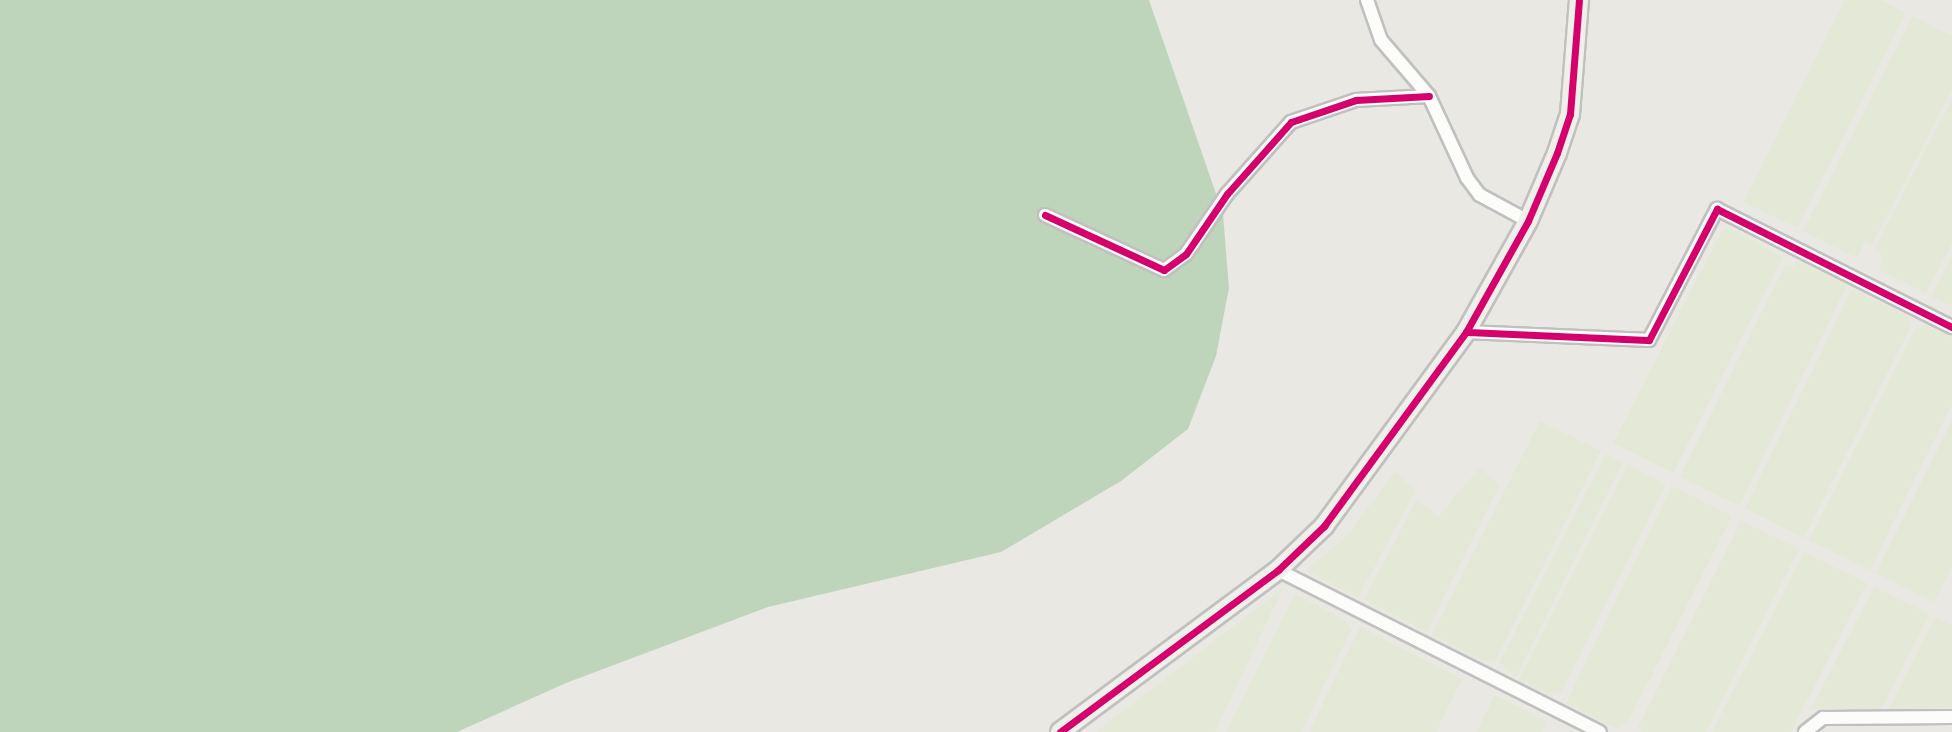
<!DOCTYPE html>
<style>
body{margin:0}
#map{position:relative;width:1952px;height:732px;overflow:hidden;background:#e9e8e3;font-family:"Public Sans",sans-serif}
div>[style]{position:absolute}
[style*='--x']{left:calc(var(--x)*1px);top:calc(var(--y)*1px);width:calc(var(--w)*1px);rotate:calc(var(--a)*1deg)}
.farmland>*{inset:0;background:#e4e9d7}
.forest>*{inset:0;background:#bfd5bb}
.roads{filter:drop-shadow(2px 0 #c0c0be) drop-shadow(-2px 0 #c0c0be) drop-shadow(0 2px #c0c0be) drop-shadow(0 -2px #c0c0be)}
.street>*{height:12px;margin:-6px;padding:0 6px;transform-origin:6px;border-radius:6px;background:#fcfcfb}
.secondary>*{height:18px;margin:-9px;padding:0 9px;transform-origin:9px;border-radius:9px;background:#eff0e9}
.cycleway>*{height:7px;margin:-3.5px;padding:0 3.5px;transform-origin:3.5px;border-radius:3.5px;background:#d6006c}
span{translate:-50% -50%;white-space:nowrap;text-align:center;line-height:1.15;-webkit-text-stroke:5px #fff;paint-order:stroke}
</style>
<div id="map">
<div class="farmland">
<div style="clip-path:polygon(1845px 0,1881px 0,1906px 13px,1797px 228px,1744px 202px)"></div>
<div style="clip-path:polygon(1913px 16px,1952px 36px,1952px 89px,1872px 245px,1865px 241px,1857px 258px,1803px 231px)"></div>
<div style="clip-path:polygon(1952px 99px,1952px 243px,1926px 293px,1879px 270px,1882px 255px,1874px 250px)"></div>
<div style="clip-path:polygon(1730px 228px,1783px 257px,1673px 473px,1613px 443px,1721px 232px)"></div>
<div style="clip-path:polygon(1952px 255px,1952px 302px,1950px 306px,1931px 296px)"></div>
<div style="clip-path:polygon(1797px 261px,1847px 285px,1739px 506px,1680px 477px,1786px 264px,1793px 267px)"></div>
<div style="clip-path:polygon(1852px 289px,1909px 317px,1911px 326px,1804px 538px,1745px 508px)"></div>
<div style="clip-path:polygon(1925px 325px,1952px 338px,1952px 404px,1870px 570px,1809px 540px,1915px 329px)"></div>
<div style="clip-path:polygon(1540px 421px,1601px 451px,1495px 661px,1489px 658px,1486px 663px,1432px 634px)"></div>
<div style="clip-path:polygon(1952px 421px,1952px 566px,1934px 602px,1876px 573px)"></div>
<div style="clip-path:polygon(1606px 454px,1623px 462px,1516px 677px,1499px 663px)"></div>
<div style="clip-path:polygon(1628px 465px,1666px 484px,1560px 694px,1553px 691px,1551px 696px,1519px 679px)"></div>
<div style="clip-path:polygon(1479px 468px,1500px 484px,1427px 632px,1364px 600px,1417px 499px,1438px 517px)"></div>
<div style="clip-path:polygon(1395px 472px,1416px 490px,1358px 597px,1307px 571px,1348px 534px)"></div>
<div style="clip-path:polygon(1672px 486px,1732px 516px,1626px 726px,1621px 723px,1617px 729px,1566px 703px)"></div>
<div style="clip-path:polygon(1741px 521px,1799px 549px,1706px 732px,1643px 732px,1637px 729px)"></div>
<div style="clip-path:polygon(1804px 552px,1867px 583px,1791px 732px,1712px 732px)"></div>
<div style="clip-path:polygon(1874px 587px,1930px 614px,1881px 709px,1811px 709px)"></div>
<div style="clip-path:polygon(1283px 588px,1215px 732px,1096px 732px)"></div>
<div style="clip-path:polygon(1295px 594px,1342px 618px,1352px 629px,1301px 732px,1226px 732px)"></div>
<div style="clip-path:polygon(1935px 617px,1952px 625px,1952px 708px,1889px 709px)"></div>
<div style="clip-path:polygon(1360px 627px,1462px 679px,1436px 732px,1309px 732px)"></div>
<div style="clip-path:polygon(1495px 695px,1547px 722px,1542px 732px,1476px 732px)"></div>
</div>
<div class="forest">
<div style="clip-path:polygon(0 0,1149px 0,1223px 214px,1229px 288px,1216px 356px,1188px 429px,1121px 481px,1001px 552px,768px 607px,566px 683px,457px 732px,0 732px)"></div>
</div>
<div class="roads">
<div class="street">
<div style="--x:1367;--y:0;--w:42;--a:70.7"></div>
<div style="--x:1381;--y:40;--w:74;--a:49.4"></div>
<div style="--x:1429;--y:96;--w:90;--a:65.1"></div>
<div style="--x:1467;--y:178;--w:21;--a:53"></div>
<div style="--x:1480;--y:195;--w:55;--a:28.4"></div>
<div style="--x:1045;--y:215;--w:131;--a:24.8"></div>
<div style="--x:1164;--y:270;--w:27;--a:-36"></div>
<div style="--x:1186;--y:254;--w:73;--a:-55.7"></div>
<div style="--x:1227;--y:194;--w:96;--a:-48.4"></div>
<div style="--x:1291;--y:122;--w:69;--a:-18.7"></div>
<div style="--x:1356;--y:100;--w:73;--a:-3.1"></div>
<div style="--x:1466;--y:332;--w:183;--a:2.5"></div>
<div style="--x:1649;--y:340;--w:148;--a:-62.6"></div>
<div style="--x:1717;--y:209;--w:263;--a:26.7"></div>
<div style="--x:1278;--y:570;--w:360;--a:26.7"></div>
<div style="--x:1805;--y:732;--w:23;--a:-38"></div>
<div style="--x:1823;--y:718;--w:129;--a:-0.4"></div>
</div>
<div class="secondary">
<div style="--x:1060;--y:732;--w:272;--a:-36.6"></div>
<div style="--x:1278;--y:570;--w:64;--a:-43.7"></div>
<div style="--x:1324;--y:526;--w:240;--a:-53.8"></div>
<div style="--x:1466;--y:332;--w:127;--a:-60.8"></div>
<div style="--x:1528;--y:221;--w:74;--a:-66.9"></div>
<div style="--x:1557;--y:153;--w:41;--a:-71.6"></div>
<div style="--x:1570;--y:114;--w:114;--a:-85.5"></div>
</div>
</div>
<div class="cycleway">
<div style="--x:1045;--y:215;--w:131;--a:24.8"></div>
<div style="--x:1164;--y:270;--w:27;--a:-36"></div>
<div style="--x:1186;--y:254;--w:73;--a:-55.7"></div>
<div style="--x:1227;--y:194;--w:96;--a:-48.4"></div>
<div style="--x:1291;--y:122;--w:69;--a:-18.7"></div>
<div style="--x:1356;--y:100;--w:73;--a:-3.1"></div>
<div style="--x:1466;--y:332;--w:183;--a:2.5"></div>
<div style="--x:1649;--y:340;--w:148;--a:-62.6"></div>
<div style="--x:1717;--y:209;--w:263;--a:26.7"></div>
<div style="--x:1060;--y:732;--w:272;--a:-36.6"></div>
<div style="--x:1278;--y:570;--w:64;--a:-43.7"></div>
<div style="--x:1324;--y:526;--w:240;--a:-53.8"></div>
<div style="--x:1466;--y:332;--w:127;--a:-60.8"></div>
<div style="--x:1528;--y:221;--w:74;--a:-66.9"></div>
<div style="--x:1557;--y:153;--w:41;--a:-71.6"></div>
<div style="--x:1570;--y:114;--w:114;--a:-85.5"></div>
</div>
</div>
